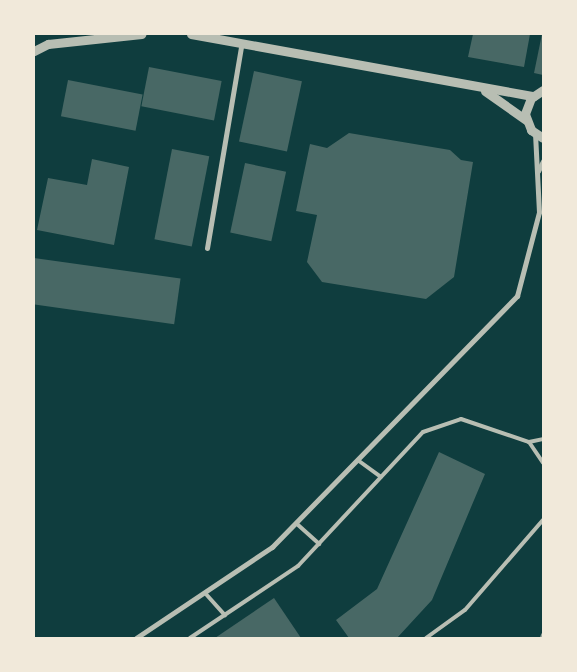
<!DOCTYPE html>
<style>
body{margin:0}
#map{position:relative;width:577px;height:672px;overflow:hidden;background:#0f3d3e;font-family:"PT Sans Narrow",sans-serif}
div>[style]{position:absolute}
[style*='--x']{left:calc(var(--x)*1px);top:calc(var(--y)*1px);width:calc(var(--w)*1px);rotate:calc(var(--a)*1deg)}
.building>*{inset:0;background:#486865;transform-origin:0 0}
.service>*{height:4px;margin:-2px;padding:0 2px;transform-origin:2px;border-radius:2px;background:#b8beb3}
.minor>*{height:5px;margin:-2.5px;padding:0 2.5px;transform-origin:2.5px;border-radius:2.5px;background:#b8beb3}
.tertiary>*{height:9px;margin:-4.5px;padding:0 4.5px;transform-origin:4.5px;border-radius:4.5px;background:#b8beb3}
.rail>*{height:4px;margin:-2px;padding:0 2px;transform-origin:2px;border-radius:2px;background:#97a49c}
span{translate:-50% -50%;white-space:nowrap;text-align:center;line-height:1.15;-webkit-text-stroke:4px #f1e9da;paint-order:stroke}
.frame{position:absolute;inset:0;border:35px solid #f1e9da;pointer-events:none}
</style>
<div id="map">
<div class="building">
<div style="clip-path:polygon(473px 34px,530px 34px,524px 67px,468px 57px)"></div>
<div style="clip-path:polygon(542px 34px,543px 34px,543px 75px,534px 73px)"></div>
<div style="left:149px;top:67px;width:74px;height:40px;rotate:11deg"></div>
<div style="left:254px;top:71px;width:49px;height:72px;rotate:12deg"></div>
<div style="left:68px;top:80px;width:76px;height:37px;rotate:11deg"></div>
<div style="clip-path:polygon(349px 133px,450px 150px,461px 160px,473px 162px,454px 277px,426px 299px,322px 282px,307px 262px,317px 215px,296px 211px,310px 144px,327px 148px)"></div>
<div style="left:172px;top:149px;width:38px;height:92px;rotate:11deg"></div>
<div style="clip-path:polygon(92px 159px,129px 167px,114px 245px,37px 230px,48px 178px,87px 185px)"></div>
<div style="left:245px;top:163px;width:42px;height:71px;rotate:12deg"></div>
<div style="left:34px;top:258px;width:148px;height:46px;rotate:8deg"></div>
<div style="clip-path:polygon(439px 452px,485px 474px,432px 600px,397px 638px,349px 638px,336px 620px,377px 589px)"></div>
<div style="clip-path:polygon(274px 598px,301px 638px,215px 638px)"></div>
</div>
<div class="service">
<div style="--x:529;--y:442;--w:25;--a:56"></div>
<div style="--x:359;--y:461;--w:27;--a:36"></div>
<div style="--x:297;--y:524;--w:30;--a:42"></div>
<div style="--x:205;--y:593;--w:30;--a:48"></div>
<div style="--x:190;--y:638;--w:130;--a:-33.7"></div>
<div style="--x:298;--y:566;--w:183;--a:-47"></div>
<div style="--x:423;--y:432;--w:40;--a:-18.9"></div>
<div style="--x:461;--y:419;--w:72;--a:18.7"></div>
<div style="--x:529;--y:442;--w:14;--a:-12"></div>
<div style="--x:426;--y:638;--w:48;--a:-35.7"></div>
<div style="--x:465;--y:610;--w:119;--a:-49.1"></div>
</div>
<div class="minor">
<div style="--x:538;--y:171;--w:11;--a:-63"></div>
<div style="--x:207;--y:248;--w:209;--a:-80.4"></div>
<div style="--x:136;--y:638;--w:164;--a:-33.8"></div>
<div style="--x:272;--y:547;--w:351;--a:-45.7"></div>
<div style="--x:517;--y:296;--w:87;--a:-75.3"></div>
<div style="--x:539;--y:212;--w:79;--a:-92.9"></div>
</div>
<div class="tertiary">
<div style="--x:191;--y:34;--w:348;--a:10.3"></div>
<div style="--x:34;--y:51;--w:16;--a:-27"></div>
<div style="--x:48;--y:44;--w:94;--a:-6.1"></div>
<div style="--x:543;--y:90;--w:14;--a:146"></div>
<div style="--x:531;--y:98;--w:17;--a:111"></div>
<div style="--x:525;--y:114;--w:17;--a:69"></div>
<div style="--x:531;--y:130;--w:14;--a:34"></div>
<div style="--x:485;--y:91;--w:50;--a:35.3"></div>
</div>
<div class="rail">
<div style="--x:542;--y:638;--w:3;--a:-72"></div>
</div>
<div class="frame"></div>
</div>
